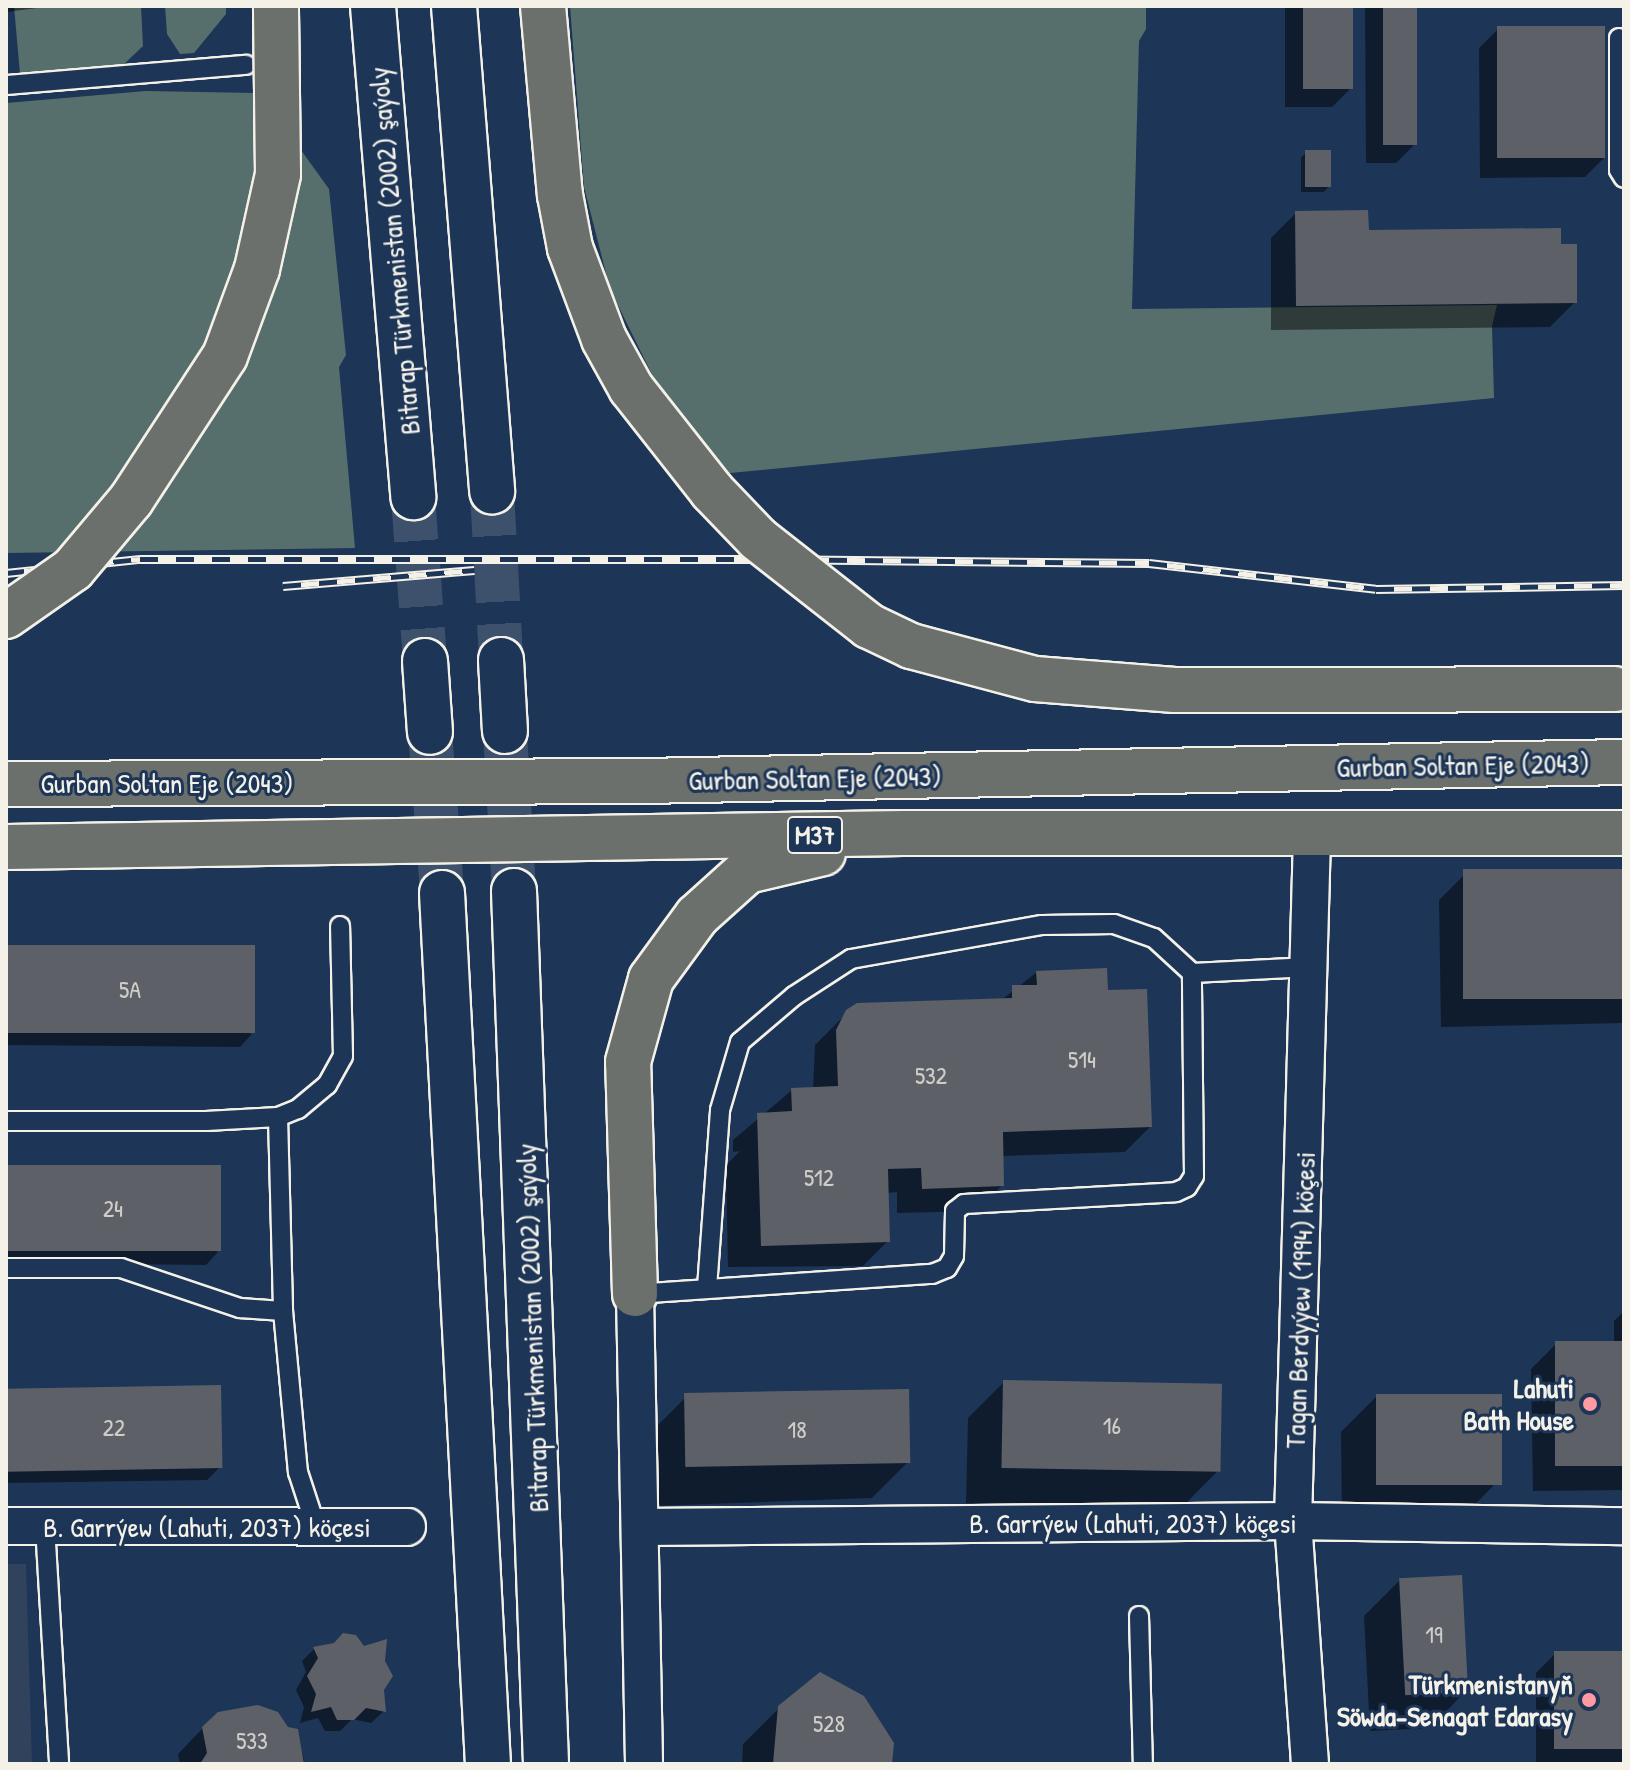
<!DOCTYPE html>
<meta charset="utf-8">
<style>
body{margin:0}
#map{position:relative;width:1630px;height:1770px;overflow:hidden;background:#1d3557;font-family:"Patrick Hand",sans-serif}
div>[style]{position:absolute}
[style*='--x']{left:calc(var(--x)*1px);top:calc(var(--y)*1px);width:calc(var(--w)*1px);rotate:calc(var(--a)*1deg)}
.built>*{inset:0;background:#30425c}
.green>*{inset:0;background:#566f6c}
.shadow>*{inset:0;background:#0007}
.building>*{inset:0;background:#5e6068;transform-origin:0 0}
.secondary-tunnel>*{height:44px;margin-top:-22px;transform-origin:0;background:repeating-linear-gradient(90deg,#3d516d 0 44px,transparent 0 66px)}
.roads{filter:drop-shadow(2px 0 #f4f1e8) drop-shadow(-2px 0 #f4f1e8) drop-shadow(0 2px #f4f1e8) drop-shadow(0 -2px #f4f1e8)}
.service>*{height:18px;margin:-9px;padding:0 9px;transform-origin:9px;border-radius:9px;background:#1d3557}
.minor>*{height:36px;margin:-18px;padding:0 18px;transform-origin:18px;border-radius:18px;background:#1d3557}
.secondary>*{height:44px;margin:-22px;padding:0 22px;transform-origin:22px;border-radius:22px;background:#1d3557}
.trunk>*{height:44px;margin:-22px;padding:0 22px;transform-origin:22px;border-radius:22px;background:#6b706d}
.rail>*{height:9px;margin-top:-4.5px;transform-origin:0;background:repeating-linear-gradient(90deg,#1d3557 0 18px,#f4f1e8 0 36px);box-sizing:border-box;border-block:2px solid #f4f1e8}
.bridges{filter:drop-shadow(2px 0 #f4f1e8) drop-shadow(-2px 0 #f4f1e8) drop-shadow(0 2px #f4f1e8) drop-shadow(0 -2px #f4f1e8)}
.trunk-bridge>*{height:44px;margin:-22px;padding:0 22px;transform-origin:22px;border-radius:22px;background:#6b706d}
.dots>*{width:22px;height:22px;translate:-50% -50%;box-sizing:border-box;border:4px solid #1d3557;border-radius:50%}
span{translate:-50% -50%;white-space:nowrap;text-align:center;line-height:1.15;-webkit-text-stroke:6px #1d3557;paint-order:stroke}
.number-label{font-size:24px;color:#cecdc8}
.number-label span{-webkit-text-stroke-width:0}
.shield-label span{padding:2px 6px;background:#1d3557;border:2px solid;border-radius:6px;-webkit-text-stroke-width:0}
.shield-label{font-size:26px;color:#f4f1e8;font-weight:700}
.street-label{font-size:28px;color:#f4f1e8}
.poi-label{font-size:28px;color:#f4f1e8;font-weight:700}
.right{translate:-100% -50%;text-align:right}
.frame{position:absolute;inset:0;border:8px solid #f4f1e8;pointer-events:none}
</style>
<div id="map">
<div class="built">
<div style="clip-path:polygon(6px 1564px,26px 1564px,32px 1764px,6px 1764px)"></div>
</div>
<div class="green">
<div style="clip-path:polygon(14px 6px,141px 6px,143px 46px,122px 66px,20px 74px)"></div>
<div style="clip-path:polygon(165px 6px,226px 6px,226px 14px,194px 53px,180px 54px,167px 34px)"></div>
<div style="clip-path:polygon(570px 6px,1146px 6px,1146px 29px,1139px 41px,1132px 309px,1497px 305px,1492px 326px,1494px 398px,720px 474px,664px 399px,610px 289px,584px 187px)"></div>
<div style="clip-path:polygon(146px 91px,260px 93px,329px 189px,346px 355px,339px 367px,355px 548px,6px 553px,6px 103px)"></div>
</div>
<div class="shadow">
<div style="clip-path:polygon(6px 6px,53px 6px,6px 12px)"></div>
<div style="clip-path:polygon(1285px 6px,1351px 6px,1351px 88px,1332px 107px,1285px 107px)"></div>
<div style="clip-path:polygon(1365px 6px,1415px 6px,1415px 144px,1396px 163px,1366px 163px)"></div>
<div style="clip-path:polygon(1498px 29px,1604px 158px,1585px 177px,1480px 178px,1479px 48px)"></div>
<div style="clip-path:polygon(1306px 152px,1329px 186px,1324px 192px,1301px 192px,1301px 158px)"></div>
<div style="clip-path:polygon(1296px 213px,1367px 232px,1559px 247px,1575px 302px,1550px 327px,1271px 330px,1271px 238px)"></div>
<div style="clip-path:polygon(1624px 871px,1624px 1023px,1441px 1027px,1439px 900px,1464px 875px)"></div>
<div style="clip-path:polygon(6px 947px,252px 1034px,240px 1047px,6px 1045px)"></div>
<div style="clip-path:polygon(1037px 972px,1106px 992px,1150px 1127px,1125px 1152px,1001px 1156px,1002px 1185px,977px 1211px,897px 1213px,897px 1192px,887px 1193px,888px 1241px,863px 1266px,728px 1267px,726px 1165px,740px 1151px,733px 1152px,733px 1140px,792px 1090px,813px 1089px,815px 1045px,841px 1019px,857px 1005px,1000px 1001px)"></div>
<div style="clip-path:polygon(6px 1167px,218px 1252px,206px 1265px,6px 1263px)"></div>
<div style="clip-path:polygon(1624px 1311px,1624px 1490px,1533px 1491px,1531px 1369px,1556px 1344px,1614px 1343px,1614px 1321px)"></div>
<div style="clip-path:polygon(1004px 1382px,1218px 1471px,1182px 1507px,966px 1503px,968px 1418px)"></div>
<div style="clip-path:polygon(6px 1390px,220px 1467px,207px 1480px,6px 1483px)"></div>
<div style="clip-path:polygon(1377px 1396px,1495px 1484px,1459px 1521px,1342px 1520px,1341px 1432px)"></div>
<div style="clip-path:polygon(685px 1398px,908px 1462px,872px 1498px,651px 1506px,649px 1434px)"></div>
<div style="clip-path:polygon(1400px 1580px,1466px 1691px,1430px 1728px,1370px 1731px,1364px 1616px)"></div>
<div style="clip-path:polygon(314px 1649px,382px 1690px,384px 1711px,371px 1723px,352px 1719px,340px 1731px,325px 1731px,318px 1718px,300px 1723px,304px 1707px,296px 1690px,306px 1672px,302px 1661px)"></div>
<div style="clip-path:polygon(1624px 1653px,1624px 1764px,1536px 1764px,1536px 1673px,1555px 1654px)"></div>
<div style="clip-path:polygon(780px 1707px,890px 1764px,742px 1764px,743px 1744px)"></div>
<div style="clip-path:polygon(203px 1728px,297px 1731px,305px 1764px,180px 1764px,178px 1754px)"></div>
</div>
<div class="building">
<div style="left:1303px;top:6px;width:50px;height:83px"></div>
<div style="left:1383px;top:6px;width:34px;height:139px"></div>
<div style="left:1605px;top:26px;width:132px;height:108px;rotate:90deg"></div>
<div style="left:1305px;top:150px;width:26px;height:37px"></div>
<div style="clip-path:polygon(1368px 210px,1369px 230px,1561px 228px,1561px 244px,1577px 244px,1577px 303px,1296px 306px,1295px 211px)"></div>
<div style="left:1624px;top:869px;width:130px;height:161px;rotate:90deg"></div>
<div style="left:6px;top:945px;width:249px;height:88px"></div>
<div style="clip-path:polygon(1107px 968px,1108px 990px,1147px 989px,1152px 1127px,1003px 1132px,1004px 1186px,922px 1189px,921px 1168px,888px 1169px,890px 1242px,761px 1246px,757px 1113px,792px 1111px,791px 1088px,838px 1086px,836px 1030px,846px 1010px,857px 1003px,1012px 998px,1012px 985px,1037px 985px,1036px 971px)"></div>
<div style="left:6px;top:1165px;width:215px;height:86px"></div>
<div style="left:1624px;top:1341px;width:125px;height:69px;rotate:90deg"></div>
<div style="left:1003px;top:1380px;width:219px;height:88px;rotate:1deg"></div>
<div style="left:221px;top:1385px;width:83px;height:215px;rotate:89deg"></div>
<div style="left:909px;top:1389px;width:74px;height:225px;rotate:89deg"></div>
<div style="left:1376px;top:1394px;width:126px;height:91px"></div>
<div style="left:1462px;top:1575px;width:117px;height:63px;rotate:87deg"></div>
<div style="clip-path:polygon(343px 1633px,356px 1635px,364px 1646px,387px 1639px,385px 1661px,393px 1676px,384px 1690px,386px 1712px,366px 1708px,354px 1720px,337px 1720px,331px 1707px,311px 1712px,316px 1694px,307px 1676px,318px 1658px,313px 1647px,334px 1643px)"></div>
<div style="left:1624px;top:1651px;width:98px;height:70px;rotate:90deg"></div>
<div style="clip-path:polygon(820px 1672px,864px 1696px,894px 1743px,892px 1764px,773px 1764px,778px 1706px)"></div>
<div style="clip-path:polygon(258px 1705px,278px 1712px,288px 1727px,298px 1729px,304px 1764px,200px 1764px,207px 1753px,202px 1727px,218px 1712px)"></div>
</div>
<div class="secondary-tunnel">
<div style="--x:492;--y:492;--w:168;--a:86.9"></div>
<div style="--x:413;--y:497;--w:164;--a:85.8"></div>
<div style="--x:505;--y:731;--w:160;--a:86.8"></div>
<div style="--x:430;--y:732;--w:161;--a:85.7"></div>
</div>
<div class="roads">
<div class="service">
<div style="--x:1619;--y:38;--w:132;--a:90"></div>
<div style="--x:1619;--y:170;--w:9;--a:58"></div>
<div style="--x:6;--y:85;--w:241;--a:-4.8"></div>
<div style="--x:278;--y:1117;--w:194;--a:88.5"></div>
<div style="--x:6;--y:1121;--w:200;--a:0"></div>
<div style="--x:206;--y:1121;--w:72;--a:-3.2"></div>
<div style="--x:278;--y:1117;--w:22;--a:-22"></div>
<div style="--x:298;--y:1109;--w:38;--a:-40"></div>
<div style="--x:327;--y:1085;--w:33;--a:-61"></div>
<div style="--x:343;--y:1056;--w:130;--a:-91.3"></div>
<div style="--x:6;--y:1268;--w:115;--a:0"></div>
<div style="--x:121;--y:1268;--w:126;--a:18.6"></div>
<div style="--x:240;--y:1308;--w:43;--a:4"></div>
<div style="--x:283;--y:1311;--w:162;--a:84.7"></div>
<div style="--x:298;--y:1472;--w:58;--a:71.9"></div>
<div style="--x:707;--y:1288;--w:178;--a:-85.8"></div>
<div style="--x:720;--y:1110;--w:71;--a:-73.6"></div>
<div style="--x:740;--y:1042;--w:71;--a:-40.4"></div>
<div style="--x:794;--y:996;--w:68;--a:-33"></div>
<div style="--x:851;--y:959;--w:194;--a:-10.1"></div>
<div style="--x:1042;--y:925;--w:72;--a:-0.8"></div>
<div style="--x:1114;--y:924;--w:42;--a:19.3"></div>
<div style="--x:1154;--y:938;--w:52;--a:42.6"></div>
<div style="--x:635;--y:1294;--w:298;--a:-3.9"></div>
<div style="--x:932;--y:1274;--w:16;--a:-22"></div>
<div style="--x:947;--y:1268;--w:14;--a:-60"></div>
<div style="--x:954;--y:1256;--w:45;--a:-88.7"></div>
<div style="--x:955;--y:1211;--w:11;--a:-38"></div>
<div style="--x:964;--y:1204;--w:212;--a:-3.2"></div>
<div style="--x:1176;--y:1192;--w:12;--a:-24"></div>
<div style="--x:1187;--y:1187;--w:13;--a:-58"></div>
<div style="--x:1194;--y:1176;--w:203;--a:-90.6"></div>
<div style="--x:1192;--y:973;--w:118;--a:-2.9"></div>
<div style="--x:45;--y:1526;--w:238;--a:86.6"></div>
<div style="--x:1139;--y:1616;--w:148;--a:88.5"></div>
</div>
<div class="minor">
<div style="--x:635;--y:1294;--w:470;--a:88.9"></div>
<div style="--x:6;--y:1526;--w:401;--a:0.1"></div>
<div style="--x:643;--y:1527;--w:650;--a:-0.53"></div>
<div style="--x:1293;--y:1521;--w:331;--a:0.9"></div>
<div style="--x:1310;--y:1764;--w:244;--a:-94"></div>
<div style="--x:1293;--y:1521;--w:685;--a:-88.41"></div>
</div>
<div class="secondary">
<div style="--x:373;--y:6;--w:493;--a:85.3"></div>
<div style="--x:454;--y:6;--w:487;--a:85.5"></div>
<div style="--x:501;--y:660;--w:71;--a:86.8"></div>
<div style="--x:425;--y:661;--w:71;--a:86"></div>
<div style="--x:514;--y:891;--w:874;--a:87.9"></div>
<div style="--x:442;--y:893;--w:872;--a:86.98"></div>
</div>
<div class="trunk">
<div style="--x:6;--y:784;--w:637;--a:-0.27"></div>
<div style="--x:643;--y:781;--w:981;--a:-1.11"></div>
<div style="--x:6;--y:847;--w:897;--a:-0.89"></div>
<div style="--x:903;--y:833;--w:721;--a:0"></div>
<div style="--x:635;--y:1294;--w:232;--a:-91.7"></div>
<div style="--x:628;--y:1062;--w:86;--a:-74.5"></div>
<div style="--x:651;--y:979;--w:78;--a:-53.9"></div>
<div style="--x:697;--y:916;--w:67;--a:-42"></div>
<div style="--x:747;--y:871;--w:78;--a:-13.3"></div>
</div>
</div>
<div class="rail">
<div style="--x:6;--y:573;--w:135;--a:-6"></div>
<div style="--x:140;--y:559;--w:617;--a:0"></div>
<div style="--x:757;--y:559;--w:392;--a:0.6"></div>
<div style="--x:1149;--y:563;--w:228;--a:6.5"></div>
<div style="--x:1376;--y:589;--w:248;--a:-0.9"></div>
<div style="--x:283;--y:586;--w:192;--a:-4.8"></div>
</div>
<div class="bridges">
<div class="trunk-bridge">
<div style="--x:543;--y:6;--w:190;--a:84.9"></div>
<div style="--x:560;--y:195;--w:54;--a:79.3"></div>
<div style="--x:570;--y:248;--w:97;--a:69.5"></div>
<div style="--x:604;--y:339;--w:56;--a:61.1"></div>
<div style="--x:631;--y:388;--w:131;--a:51.8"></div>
<div style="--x:712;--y:491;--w:66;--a:46.2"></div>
<div style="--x:758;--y:539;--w:141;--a:38.1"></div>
<div style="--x:869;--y:626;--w:47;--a:25.5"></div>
<div style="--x:911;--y:646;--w:128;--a:14.9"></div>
<div style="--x:1035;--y:679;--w:140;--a:4.5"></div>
<div style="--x:1175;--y:690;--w:440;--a:-0.1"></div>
<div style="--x:6;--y:616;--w:82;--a:-35"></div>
<div style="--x:73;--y:569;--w:90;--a:-50"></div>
<div style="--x:131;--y:500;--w:172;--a:-56.9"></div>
<div style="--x:225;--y:356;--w:93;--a:-69.8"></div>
<div style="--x:257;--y:269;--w:97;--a:-77.5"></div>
<div style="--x:278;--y:174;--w:168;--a:-90.7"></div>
</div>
</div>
<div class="dots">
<div style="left:1590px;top:1404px;background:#ff9aa2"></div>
<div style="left:1589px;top:1700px;background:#ff9aa2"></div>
</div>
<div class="number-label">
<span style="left:130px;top:990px">5A</span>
<span style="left:1082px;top:1060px">514</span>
<span style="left:931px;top:1076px">532</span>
<span style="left:819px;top:1178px">512</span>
<span style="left:113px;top:1209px">24</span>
<span style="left:1112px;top:1426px">16</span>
<span style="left:114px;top:1428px">22</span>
<span style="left:797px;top:1430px">18</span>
<span style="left:1434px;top:1635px">19</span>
<span style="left:829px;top:1724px">528</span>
<span style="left:252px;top:1741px">533</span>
</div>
<div class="shield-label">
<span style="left:815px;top:835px">M37</span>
</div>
<div class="street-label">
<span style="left:394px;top:251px;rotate:-95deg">Bitarap Türkmenistan (2002) şaýoly</span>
<span style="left:1463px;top:765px;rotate:-1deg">Gurban Soltan Eje (2043)</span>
<span style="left:815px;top:778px;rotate:-1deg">Gurban Soltan Eje (2043)</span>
<span style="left:167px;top:783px">Gurban Soltan Eje (2043)</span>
<span style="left:1300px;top:1300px;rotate:-88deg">Tagan Berdyýew (1994) köçesi</span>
<span style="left:532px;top:1328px;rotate:-92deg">Bitarap Türkmenistan (2002) şaýoly</span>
<span style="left:1133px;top:1523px">B. Garrýew (Lahuti, 2037) köçesi</span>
<span style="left:207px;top:1527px">B. Garrýew (Lahuti, 2037) köçesi</span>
</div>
<div class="poi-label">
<span class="right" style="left:1574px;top:1404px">Lahuti<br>Bath House</span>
<span class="right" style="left:1573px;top:1700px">Türkmenistanyň<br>Söwda-Senagat Edarasy</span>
</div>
<div class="frame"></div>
</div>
